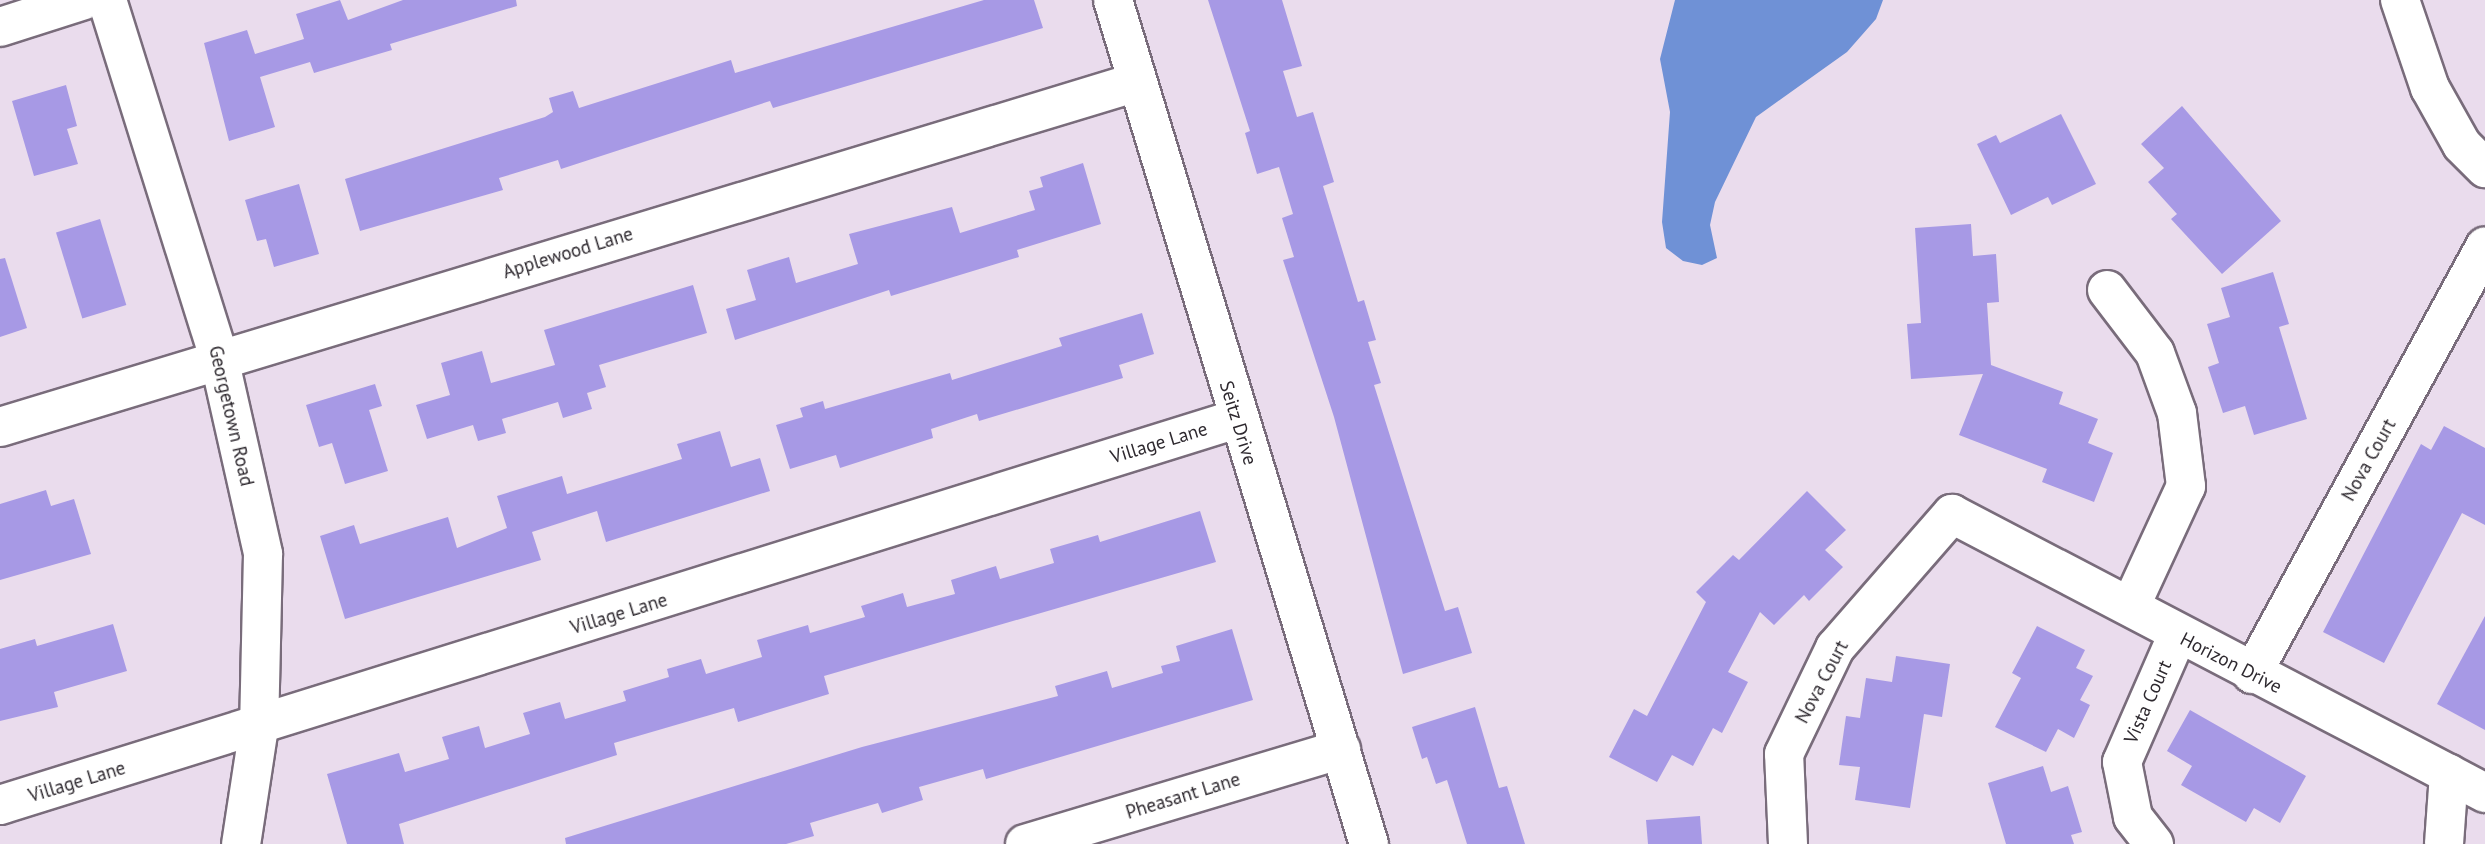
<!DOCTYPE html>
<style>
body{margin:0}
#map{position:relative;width:2485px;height:844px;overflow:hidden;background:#eadced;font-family:"PT Sans",sans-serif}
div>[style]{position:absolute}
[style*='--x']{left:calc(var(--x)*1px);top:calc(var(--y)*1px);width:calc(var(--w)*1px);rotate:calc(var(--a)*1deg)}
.water>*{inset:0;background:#6f91d6}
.building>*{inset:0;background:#a799e5;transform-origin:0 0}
.roads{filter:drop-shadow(2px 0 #796c7b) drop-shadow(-2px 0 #796c7b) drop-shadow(0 2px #796c7b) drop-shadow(0 -2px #796c7b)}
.minor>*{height:38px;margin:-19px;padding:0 19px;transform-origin:19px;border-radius:19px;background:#fff}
span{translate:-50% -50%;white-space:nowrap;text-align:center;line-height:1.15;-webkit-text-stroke:5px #fff;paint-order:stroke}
.street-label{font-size:19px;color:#2e292f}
</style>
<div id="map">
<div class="water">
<div style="clip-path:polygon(1675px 0,1883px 0,1876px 19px,1847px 52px,1756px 117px,1715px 202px,1710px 225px,1717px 258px,1702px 265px,1683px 261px,1666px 248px,1662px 222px,1670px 112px,1660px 59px)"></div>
</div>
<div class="building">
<div style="clip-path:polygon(340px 0,348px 20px,403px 0,516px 0,517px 6px,390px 44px,392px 50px,314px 73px,310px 62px,260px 77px,275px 127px,229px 141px,204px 43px,247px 30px,255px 54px,304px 39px,296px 14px)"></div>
<div style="clip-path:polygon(984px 0,1034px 0,1043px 28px,773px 108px,770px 101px,561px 169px,558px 160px,499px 178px,503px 190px,360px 231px,345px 179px,545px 117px,553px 112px,549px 98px,573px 91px,579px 108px,731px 60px,735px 73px)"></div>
<div style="clip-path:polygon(1208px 0,1282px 0,1302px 66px,1283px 71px,1297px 117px,1313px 112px,1334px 182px,1323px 186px,1358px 302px,1364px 300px,1376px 340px,1368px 342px,1381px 383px,1374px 385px,1445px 611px,1458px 607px,1472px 653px,1403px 674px,1334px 417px,1283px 260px,1294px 257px,1282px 218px,1293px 214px,1279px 167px,1257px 174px,1245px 133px,1250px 131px)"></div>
<div style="clip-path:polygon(66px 85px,77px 126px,67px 129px,78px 164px,34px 176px,12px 101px)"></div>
<div style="clip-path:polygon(2182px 106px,2281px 221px,2222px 274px,2171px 219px,2177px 214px,2148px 182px,2164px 168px,2141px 144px)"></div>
<div style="clip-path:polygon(2061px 114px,2096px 184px,2052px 205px,2048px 197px,2011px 215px,1977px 144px,1996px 135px,2000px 143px)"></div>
<div style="clip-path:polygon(1083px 163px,1101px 224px,1017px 250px,1019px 257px,891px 296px,889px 290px,735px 340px,726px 309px,756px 300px,747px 270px,789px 257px,796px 283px,858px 264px,849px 234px,952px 207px,960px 233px,1035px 210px,1029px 191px,1043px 187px,1040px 177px)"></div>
<div style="clip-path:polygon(299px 184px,319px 254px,274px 267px,266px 239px,257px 241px,245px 200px)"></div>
<div style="left:100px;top:219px;width:90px;height:46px;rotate:73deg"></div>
<div style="clip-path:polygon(1971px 224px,1973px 256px,1996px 254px,1999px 302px,1987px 303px,1991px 365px,2063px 392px,2059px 404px,2098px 419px,2088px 443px,2113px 453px,2094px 502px,2042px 482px,2047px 469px,1959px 435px,1983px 374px,1911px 379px,1907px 324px,1921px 323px,1915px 228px)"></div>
<div style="clip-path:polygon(5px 258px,27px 328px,0 337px,0 259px)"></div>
<div style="clip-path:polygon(2273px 272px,2289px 324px,2279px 327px,2307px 419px,2254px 435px,2245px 406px,2223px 413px,2208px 367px,2219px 363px,2207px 324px,2230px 317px,2221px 288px)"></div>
<div style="clip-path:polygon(693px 285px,707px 333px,599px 365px,606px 387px,587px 393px,592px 409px,563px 418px,558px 402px,502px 419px,506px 433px,478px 441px,473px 425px,427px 439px,416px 405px,450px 395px,441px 363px,482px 351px,491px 383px,555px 365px,544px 330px)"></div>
<div style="clip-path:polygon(1142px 313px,1154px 354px,1119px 365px,1123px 378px,979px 421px,977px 414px,931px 429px,933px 438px,840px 468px,836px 455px,790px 469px,776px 425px,803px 417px,800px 408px,823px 401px,825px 409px,950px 373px,952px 380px,1062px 346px,1059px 338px)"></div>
<div style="clip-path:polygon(375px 384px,382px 406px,369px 410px,388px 471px,345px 484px,332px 443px,319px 447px,306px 405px)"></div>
<div style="clip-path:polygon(2444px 426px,2485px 448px,2485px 525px,2462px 513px,2384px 663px,2323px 632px,2421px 444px,2431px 450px)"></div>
<div style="clip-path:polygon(720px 431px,731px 467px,760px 458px,770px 491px,606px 542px,597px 511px,532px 532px,541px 560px,345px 619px,320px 536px,354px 525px,360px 544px,448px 517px,457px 548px,507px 528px,497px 496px,562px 476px,567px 494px,682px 459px,677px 444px)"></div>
<div style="clip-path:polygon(46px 490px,51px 506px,74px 499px,91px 554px,0 580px,0 504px)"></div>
<div style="clip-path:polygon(1807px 491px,1846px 530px,1825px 550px,1843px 567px,1809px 601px,1804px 595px,1774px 625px,1760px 612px,1728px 672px,1748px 682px,1722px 733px,1713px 728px,1693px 766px,1672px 755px,1657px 782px,1609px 757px,1634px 709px,1647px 716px,1706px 602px,1696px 592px,1733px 555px,1739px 560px)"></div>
<div style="clip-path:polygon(1200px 511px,1216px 562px,824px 676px,829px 694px,738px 722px,734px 708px,614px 743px,617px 755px,399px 824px,404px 844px,347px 844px,327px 774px,399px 753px,405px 772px,449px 759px,442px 737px,479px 726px,485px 748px,530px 734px,523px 713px,560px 702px,565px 719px,626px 701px,623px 691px,669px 677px,667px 669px,701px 659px,706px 674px,762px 657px,757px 640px,808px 625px,810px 633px,865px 617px,861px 606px,903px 593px,907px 607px,955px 594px,951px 580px,996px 566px,1000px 579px,1054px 563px,1050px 549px,1098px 535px,1100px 542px)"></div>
<div style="clip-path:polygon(2485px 616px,2485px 730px,2437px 704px)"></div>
<div style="clip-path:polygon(113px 624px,127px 671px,54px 692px,58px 707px,0 721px,0 649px,35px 639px,37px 646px)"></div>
<div style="clip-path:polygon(2037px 626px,2085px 650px,2076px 668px,2093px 676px,2080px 700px,2090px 705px,2074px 738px,2058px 729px,2046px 752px,1995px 727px,2021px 678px,2012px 673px)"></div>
<div style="clip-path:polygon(1232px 629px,1253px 700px,986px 779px,983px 769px,919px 787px,923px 800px,882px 813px,878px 803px,810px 823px,814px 836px,786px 844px,566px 844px,565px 838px,862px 747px,1058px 696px,1055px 686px,1107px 671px,1112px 688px,1163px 673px,1161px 666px,1180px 661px,1176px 646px)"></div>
<div style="clip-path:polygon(1896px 656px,1950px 664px,1942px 717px,1924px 714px,1910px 808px,1855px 800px,1860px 767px,1839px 765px,1846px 716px,1860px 718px,1866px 678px,1892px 682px)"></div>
<div style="clip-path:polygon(1475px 707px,1499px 788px,1507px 786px,1525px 844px,1467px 844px,1447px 780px,1436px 784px,1427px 757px,1422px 759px,1412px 727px)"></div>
<div style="clip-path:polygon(2190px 710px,2306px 776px,2280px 823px,2254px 808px,2246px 822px,2181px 785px,2192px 766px,2167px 751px)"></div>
<div style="clip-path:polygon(2043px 766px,2051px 792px,2068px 786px,2082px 832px,2071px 835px,2074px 844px,2006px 844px,1988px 783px)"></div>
<div style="clip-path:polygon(1700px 816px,1702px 844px,1648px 844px,1646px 820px)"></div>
</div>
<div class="roads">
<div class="minor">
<div style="--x:107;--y:0;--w:375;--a:72.6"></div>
<div style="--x:219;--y:358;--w:201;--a:77.3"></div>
<div style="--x:263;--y:554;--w:173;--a:91.3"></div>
<div style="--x:259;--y:727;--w:118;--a:98.7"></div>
<div style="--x:1113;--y:0;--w:882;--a:73.13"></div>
<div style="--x:2400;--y:0;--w:93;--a:71.2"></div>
<div style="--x:2430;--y:88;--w:65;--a:60.7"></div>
<div style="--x:2462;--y:145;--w:33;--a:45"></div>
<div style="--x:0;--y:27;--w:88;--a:-17.8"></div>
<div style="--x:2107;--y:290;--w:79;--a:52.7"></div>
<div style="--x:2155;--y:353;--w:64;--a:69.9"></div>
<div style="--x:2177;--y:413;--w:74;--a:83"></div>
<div style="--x:2186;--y:486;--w:131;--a:114.8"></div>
<div style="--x:0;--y:427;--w:1188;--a:-16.88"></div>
<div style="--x:2252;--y:674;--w:487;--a:-61.4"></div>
<div style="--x:2449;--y:774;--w:41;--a:27.8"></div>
<div style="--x:0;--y:805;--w:1295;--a:-17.34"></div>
<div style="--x:1025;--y:844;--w:330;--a:-16.7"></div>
<div style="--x:1788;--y:844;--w:90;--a:-92.5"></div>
<div style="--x:1784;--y:754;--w:118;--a:-64.3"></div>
<div style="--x:1835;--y:648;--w:178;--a:-48.9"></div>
<div style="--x:1952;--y:514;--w:561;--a:27.62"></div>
<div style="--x:2449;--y:774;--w:70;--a:94.1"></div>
<div style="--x:2154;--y:844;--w:34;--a:-128"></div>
<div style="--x:2133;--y:817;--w:56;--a:-101.3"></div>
<div style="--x:2122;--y:762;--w:137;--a:-66.4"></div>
</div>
</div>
<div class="street-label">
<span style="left:568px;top:253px;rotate:-17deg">Applewood Lane</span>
<span style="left:231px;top:416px;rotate:77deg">Georgetown Road</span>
<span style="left:1238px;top:423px;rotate:73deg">Seitz Drive</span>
<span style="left:1159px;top:443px;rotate:-17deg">Village Lane</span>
<span style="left:2369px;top:460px;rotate:-61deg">Nova Court</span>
<span style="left:619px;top:614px;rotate:-17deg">Village Lane</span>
<span style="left:2231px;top:663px;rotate:27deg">Horizon Drive</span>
<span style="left:1822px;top:682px;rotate:-62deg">Nova Court</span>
<span style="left:2148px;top:702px;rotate:-66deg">Vista Court</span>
<span style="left:77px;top:782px;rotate:-17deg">Village Lane</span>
<span style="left:1183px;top:796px;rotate:-17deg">Pheasant Lane</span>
</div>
</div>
